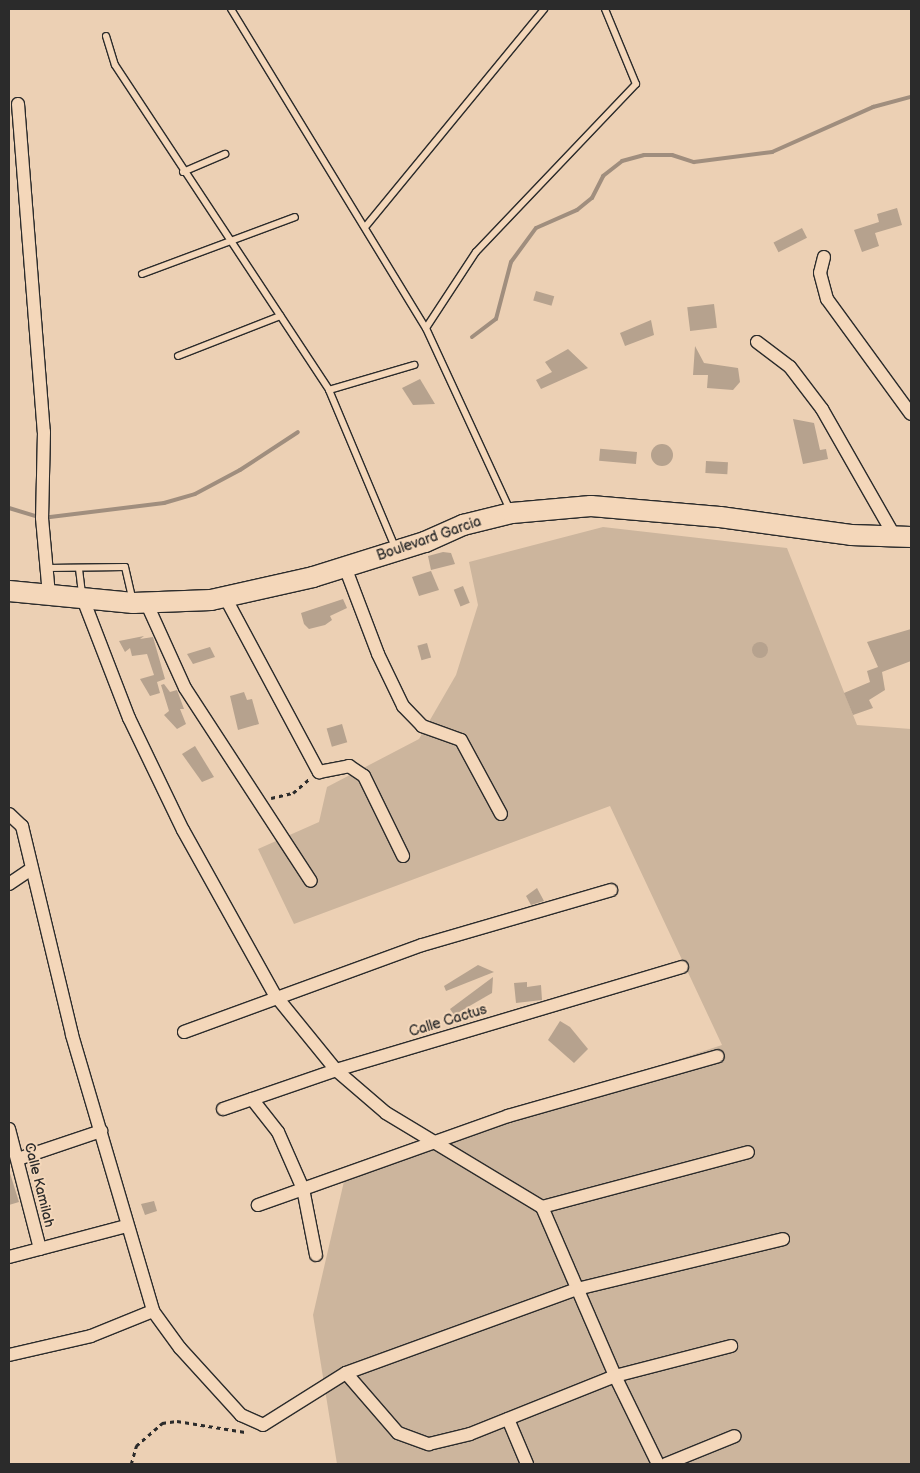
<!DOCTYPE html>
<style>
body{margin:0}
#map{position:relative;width:920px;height:1473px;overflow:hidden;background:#ecd0b4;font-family:"Balsamiq Sans",sans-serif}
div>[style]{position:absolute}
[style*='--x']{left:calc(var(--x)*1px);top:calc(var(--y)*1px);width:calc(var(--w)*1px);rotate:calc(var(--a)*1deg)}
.green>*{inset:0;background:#ccb59d}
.stream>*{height:4px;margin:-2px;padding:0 2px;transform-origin:2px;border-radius:2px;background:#a08e7e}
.building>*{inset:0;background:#b6a28e;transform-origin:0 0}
.round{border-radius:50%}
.path>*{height:2.5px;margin-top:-1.25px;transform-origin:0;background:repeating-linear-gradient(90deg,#2b2b2b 0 4px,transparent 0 8px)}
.roads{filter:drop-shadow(1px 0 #2b2b2b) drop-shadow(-1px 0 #2b2b2b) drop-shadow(0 1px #2b2b2b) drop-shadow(0 -1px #2b2b2b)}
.lane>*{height:6px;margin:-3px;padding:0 3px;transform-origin:3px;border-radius:3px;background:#f4d7ba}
.street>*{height:12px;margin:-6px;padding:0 6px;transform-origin:6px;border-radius:6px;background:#f4d7ba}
.primary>*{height:20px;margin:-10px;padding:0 10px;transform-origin:10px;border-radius:10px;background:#f4d7ba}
span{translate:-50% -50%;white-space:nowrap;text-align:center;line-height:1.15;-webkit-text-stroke:4px #f4d7ba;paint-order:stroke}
.street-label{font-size:14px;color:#2b2b2b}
.frame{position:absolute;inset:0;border:10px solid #2b2b2b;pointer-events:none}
</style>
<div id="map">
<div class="green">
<div style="clip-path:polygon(603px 527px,787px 548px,857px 725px,911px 729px,911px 1464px,337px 1464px,313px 1315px,345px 1177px,390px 1155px,722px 1045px,610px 806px,294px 924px,258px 849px,319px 822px,327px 787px,419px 739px,456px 675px,478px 605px,469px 562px)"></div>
</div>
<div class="stream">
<div style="--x:472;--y:337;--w:30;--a:-37"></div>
<div style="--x:496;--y:319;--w:59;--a:-75.3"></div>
<div style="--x:511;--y:262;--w:42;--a:-53.7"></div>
<div style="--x:536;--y:228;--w:45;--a:-23.7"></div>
<div style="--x:577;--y:210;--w:19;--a:-39"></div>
<div style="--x:592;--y:198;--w:25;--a:-63"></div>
<div style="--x:603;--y:176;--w:24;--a:-38"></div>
<div style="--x:622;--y:161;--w:23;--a:-15"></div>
<div style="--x:644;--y:155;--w:28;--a:0"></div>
<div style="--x:672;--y:155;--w:23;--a:18"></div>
<div style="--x:694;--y:162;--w:79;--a:-7.3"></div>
<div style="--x:772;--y:152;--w:111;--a:-24"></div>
<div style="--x:873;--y:107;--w:39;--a:-15"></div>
<div style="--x:9;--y:508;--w:34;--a:17"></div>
<div style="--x:42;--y:518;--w:123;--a:-7"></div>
<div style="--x:164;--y:503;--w:32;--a:-16"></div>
<div style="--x:195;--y:494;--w:51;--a:-28.1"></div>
<div style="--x:240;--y:470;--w:69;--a:-33.2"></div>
</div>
<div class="building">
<div style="clip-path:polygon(897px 208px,902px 225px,875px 233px,879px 246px,862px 252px,854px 230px,879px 222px,877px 214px)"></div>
<div style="left:802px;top:228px;width:11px;height:32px;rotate:63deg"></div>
<div style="left:536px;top:291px;width:19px;height:10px;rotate:16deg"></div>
<div style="left:714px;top:304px;width:24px;height:27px;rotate:83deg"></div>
<div style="clip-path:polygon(651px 320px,654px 335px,625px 346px,620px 333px)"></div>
<div style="clip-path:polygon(695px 346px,704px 363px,738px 368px,740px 382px,733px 390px,707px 388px,708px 375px,693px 375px)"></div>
<div style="clip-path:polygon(568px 349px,588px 368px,541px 389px,536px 380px,552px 372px,545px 362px)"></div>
<div style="clip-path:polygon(420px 379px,435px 404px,413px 405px,402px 388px)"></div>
<div style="clip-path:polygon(793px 419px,814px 423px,820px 450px,826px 449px,828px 459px,803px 464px)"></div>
<div class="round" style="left:651px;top:444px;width:22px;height:22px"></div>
<div style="left:637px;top:452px;width:12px;height:37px;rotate:95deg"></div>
<div style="left:706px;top:461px;width:22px;height:12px;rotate:3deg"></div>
<div style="clip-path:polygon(443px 552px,451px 553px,455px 564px,431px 570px,428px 556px)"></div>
<div style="clip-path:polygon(431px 571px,439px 590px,419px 596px,412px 577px)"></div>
<div style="left:463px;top:586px;width:18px;height:10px;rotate:68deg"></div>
<div style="clip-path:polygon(343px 599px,347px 608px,330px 616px,332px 620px,325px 625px,309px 629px,304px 624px,301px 613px)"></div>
<div style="clip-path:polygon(911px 629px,911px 661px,882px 672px,885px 690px,869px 700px,873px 708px,853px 715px,844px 693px,870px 682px,867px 671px,878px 667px,867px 642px)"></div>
<div style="clip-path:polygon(144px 636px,140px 639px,153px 637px,165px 679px,157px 682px,160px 693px,150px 696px,140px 679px,154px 675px,147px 654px,132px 656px,130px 648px,125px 652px,119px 641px)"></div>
<div class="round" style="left:752px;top:642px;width:16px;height:16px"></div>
<div style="left:427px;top:643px;width:15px;height:10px;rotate:74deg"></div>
<div style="clip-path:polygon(210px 647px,215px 657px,193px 664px,187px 654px)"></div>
<div style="clip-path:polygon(164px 684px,170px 692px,177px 690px,184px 709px,180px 709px,186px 724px,177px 729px,164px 715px,169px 711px,161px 685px)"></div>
<div style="clip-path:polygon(244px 692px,247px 700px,252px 699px,259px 724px,238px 730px,230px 696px)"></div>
<div style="left:342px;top:724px;width:19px;height:16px;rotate:74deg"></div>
<div style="clip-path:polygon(195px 746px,214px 777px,202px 782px,182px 754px)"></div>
<div style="clip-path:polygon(537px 888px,544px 901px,531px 905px,526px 896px)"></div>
<div style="clip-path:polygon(478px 965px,494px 972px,446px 991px,444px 986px)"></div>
<div style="clip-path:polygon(493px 977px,492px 993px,454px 1015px,450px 1009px)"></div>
<div style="clip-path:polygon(527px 982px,527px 987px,541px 985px,542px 1000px,516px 1003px,514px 983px)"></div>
<div style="clip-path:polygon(560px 1021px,570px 1027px,588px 1049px,574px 1063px,548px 1040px)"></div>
<div style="clip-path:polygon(9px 1170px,19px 1202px,9px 1205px)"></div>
<div style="clip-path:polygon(154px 1201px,157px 1211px,145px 1215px,141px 1204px)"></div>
</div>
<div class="path">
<div style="--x:271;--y:798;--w:23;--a:-13"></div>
<div style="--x:293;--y:793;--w:23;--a:-41"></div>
<div style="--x:131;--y:1464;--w:19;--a:-74"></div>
<div style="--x:136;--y:1446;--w:35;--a:-41"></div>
<div style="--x:162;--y:1423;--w:15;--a:-8"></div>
<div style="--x:177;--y:1421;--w:69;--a:9.2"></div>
</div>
<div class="roads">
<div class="lane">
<div style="--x:231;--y:9;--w:374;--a:58.6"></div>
<div style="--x:106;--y:36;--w:30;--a:73"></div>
<div style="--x:115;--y:65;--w:389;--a:56.6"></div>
<div style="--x:329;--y:390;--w:173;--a:67.2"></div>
<div style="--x:183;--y:172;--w:46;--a:-23.2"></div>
<div style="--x:366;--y:226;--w:281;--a:-50.6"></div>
<div style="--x:142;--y:274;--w:163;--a:-20.4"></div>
<div style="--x:178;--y:356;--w:110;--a:-21.4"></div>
<div style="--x:329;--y:390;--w:89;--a:-16.4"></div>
<div style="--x:510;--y:510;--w:200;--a:-114.8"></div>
<div style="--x:426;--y:328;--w:91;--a:-56.7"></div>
<div style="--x:476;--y:252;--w:232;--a:-46.4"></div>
<div style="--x:636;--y:84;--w:81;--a:-112.5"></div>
<div style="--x:47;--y:568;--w:78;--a:-0.7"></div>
<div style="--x:125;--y:567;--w:35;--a:77"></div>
<div style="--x:79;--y:569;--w:26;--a:83"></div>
</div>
<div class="street">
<div style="--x:18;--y:104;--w:329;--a:85.5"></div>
<div style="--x:44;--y:432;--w:86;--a:91.3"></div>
<div style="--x:42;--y:518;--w:77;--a:84.8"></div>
<div style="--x:824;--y:257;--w:16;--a:104"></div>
<div style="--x:820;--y:273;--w:27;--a:75"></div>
<div style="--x:827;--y:299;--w:142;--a:53.9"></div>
<div style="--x:757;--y:342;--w:41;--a:37.1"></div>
<div style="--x:790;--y:367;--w:53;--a:52.7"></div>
<div style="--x:822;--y:409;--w:147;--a:60.3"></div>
<div style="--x:345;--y:567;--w:93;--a:69.2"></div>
<div style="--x:378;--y:654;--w:58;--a:64.3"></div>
<div style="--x:403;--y:706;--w:28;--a:46"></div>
<div style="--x:422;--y:726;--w:41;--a:19.7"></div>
<div style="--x:461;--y:740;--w:84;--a:61.6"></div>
<div style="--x:225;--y:597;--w:199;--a:61.8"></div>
<div style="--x:319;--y:772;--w:31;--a:-11"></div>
<div style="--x:349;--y:766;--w:18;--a:34"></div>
<div style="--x:364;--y:776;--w:89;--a:64"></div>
<div style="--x:83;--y:599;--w:128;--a:68.9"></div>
<div style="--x:129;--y:718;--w:124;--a:64.3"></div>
<div style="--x:183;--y:830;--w:189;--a:60.9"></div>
<div style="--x:275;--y:995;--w:97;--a:50.9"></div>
<div style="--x:336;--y:1070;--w:66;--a:40.7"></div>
<div style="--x:386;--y:1113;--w:182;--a:31.1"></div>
<div style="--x:542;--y:1207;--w:184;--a:66.6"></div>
<div style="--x:615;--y:1376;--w:98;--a:64"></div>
<div style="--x:146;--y:602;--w:94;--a:65.6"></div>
<div style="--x:185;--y:688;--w:230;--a:56.9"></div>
<div style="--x:9;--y:814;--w:18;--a:43"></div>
<div style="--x:22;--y:826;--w:215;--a:76.5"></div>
<div style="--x:72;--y:1035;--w:288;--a:73.6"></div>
<div style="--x:153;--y:1311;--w:46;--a:53.9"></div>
<div style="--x:180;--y:1348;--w:91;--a:47.7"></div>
<div style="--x:241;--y:1415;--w:24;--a:24"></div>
<div style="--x:263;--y:1425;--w:98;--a:-32.1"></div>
<div style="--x:346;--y:1373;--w:246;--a:-20"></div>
<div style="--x:577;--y:1289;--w:212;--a:-13.6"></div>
<div style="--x:9;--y:884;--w:25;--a:-34"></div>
<div style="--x:184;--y:1032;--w:253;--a:-20.1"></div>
<div style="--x:422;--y:945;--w:197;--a:-16.2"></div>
<div style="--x:252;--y:1099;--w:42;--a:51.8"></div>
<div style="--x:278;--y:1132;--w:62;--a:66.3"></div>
<div style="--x:303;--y:1189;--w:48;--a:160.4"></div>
<div style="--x:223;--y:1109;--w:120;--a:-19"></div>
<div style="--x:336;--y:1070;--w:361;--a:-16.6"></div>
<div style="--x:9;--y:1129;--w:124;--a:75.5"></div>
<div style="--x:18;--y:1159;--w:88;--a:-18.6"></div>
<div style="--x:542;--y:1207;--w:213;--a:-14.9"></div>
<div style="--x:316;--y:1255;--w:67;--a:-101.1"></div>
<div style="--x:303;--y:1189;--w:218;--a:-19.6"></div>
<div style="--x:508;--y:1116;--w:218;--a:-15.9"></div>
<div style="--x:9;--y:1257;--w:121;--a:-14.8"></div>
<div style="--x:9;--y:1355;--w:84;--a:-13"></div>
<div style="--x:91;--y:1336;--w:67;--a:-22"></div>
<div style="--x:346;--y:1373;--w:79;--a:49.1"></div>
<div style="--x:398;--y:1433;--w:33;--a:20"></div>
<div style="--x:429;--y:1444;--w:42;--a:-13.7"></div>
<div style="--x:470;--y:1434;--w:156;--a:-21.8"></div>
<div style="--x:615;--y:1376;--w:120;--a:-14.5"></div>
<div style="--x:508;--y:1419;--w:49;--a:67.1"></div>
<div style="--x:666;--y:1464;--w:74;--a:-22.1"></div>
</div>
<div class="primary">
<div style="--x:9;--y:591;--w:125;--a:5.5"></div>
<div style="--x:133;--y:603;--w:78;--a:-2.2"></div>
<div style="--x:211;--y:600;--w:105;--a:-12.7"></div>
<div style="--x:313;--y:577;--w:117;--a:-17.4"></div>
<div style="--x:425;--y:542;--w:42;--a:-24.1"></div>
<div style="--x:463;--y:525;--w:50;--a:-13.8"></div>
<div style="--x:512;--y:513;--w:79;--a:-5.1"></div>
<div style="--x:591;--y:506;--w:129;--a:4.9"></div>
<div style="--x:720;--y:517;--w:132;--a:7.8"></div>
<div style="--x:851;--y:535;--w:60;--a:1.9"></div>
</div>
</div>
<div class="street-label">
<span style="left:429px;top:539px;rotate:-19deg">Boulevard Garcia</span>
<span style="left:448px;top:1021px;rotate:-17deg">Calle Cactus</span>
<span style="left:39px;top:1185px;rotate:76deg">Calle Kamilah</span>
</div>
<div class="frame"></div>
</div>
